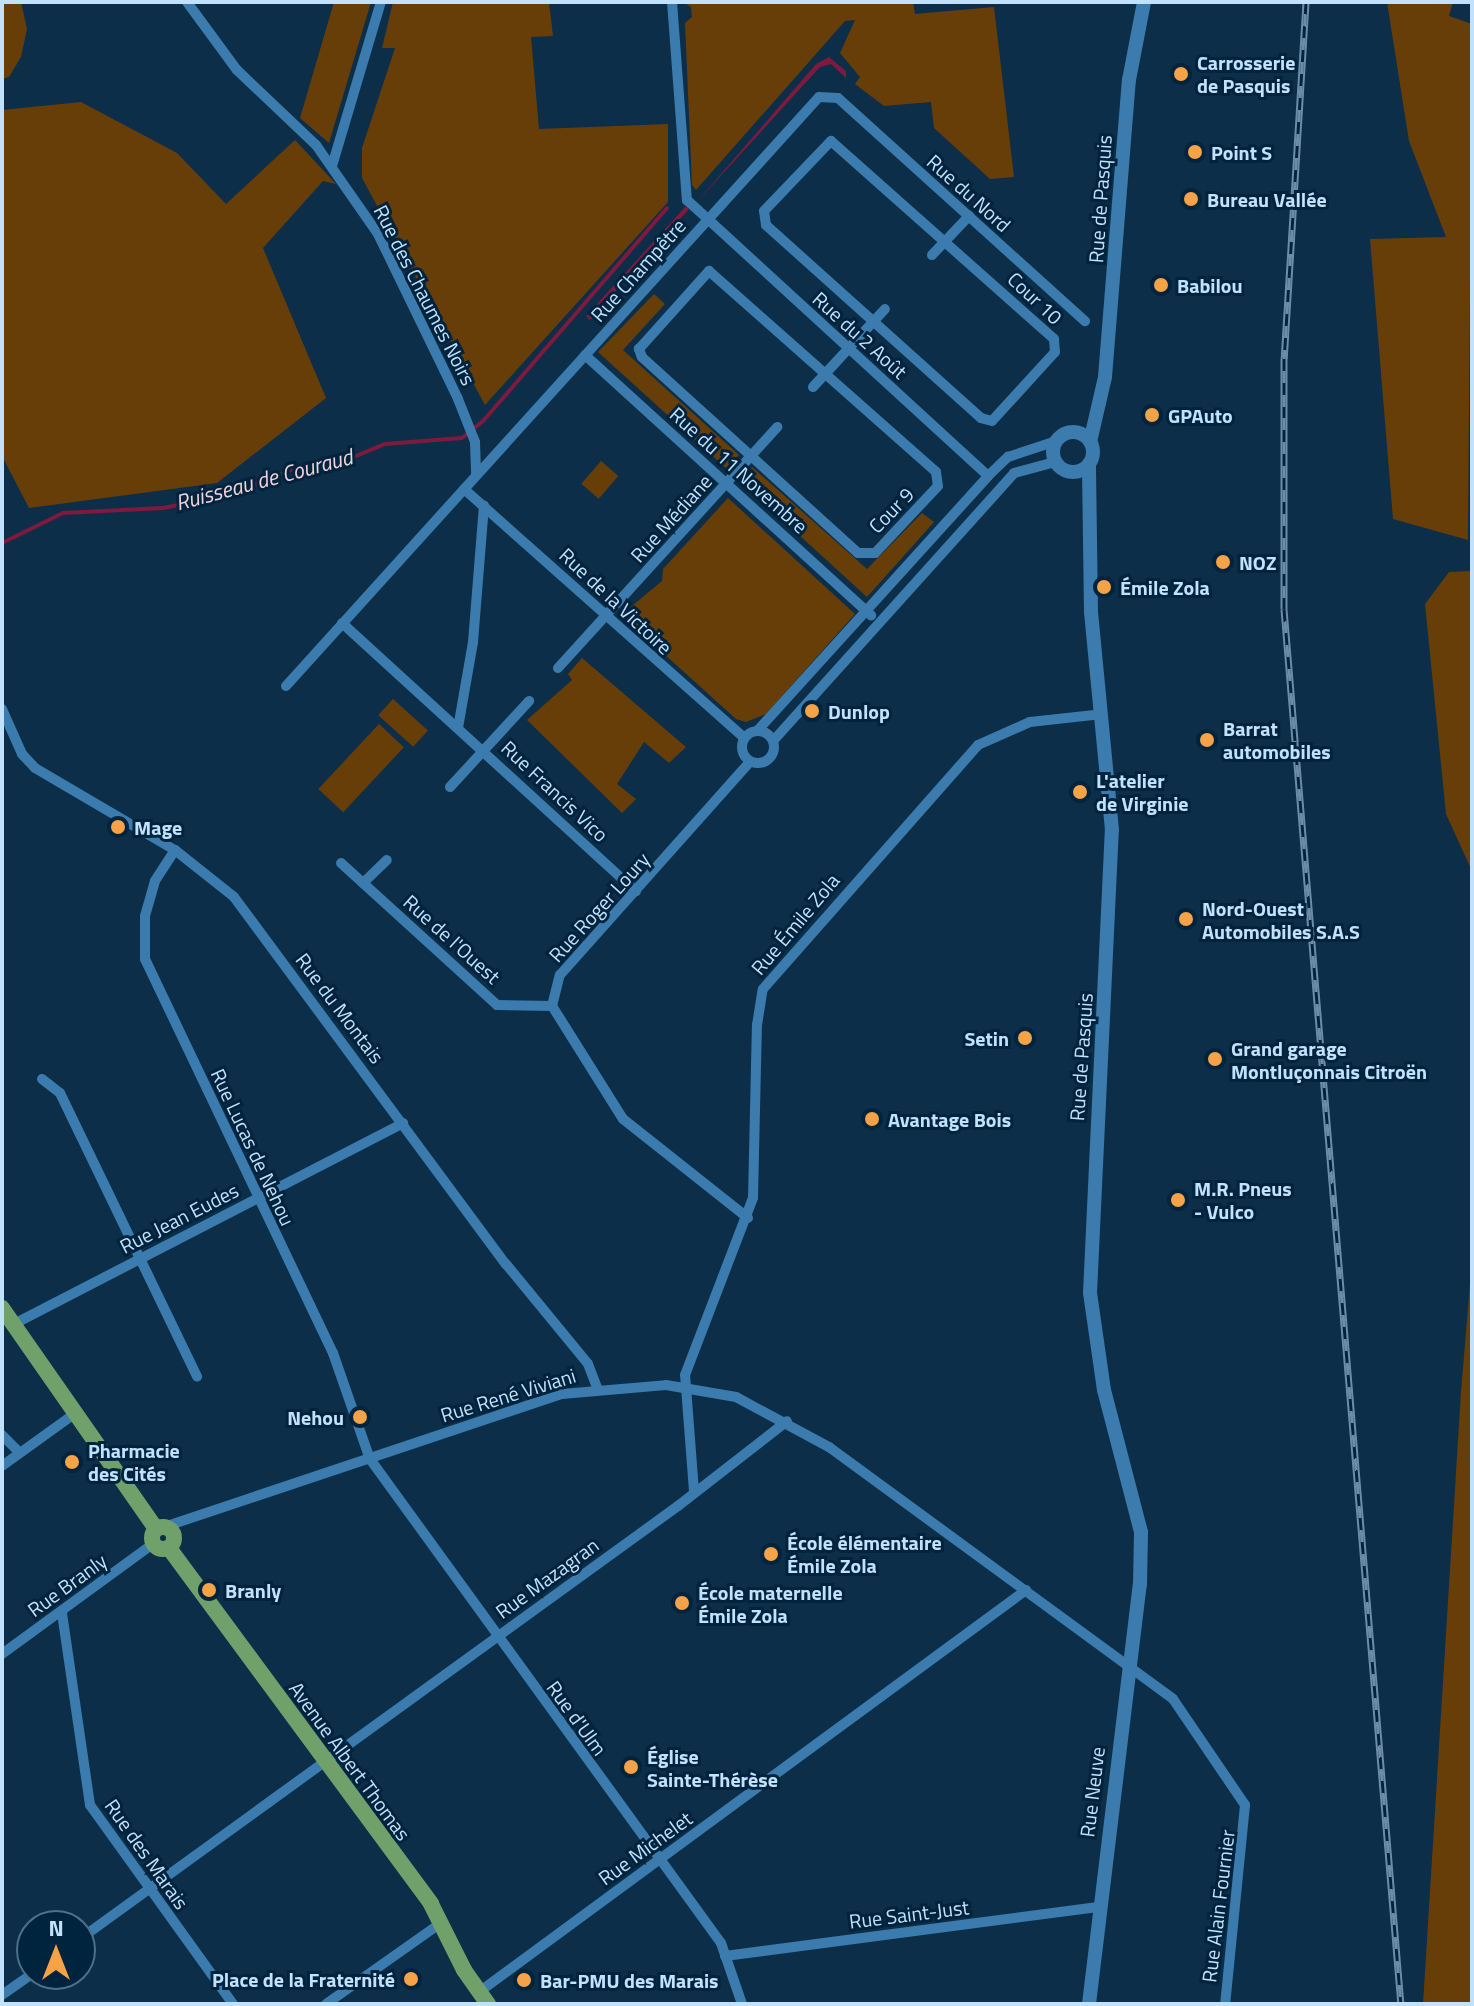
<!DOCTYPE html>
<meta charset="utf-8">
<style>
body{margin:0}
#map{position:relative;width:1474px;height:2006px;overflow:hidden;background:#0c2e48;font-family:"Titillium Web",sans-serif}
div>[style]{position:absolute}
[style*='--x']{left:calc(var(--x)*1px);top:calc(var(--y)*1px);width:calc(var(--w)*1px);rotate:calc(var(--a)*1deg)}
.green>*{inset:0;background:#683e08;transform-origin:0 0}
.water>*{inset:0;background:#7e1a3d}
.stream>*{height:4px;margin:-2px;padding:0 2px;transform-origin:2px;border-radius:2px;background:#7e1a3d}
.street>*{height:10px;margin:-5px;padding:0 5px;transform-origin:5px;border-radius:5px;background:#3b7bae}
.street>.ring{margin:-5px;padding:0;box-sizing:content-box;background:none;border:10px solid #3b7bae;border-radius:50%}
.secondary>*{height:14px;margin:-7px;padding:0 7px;transform-origin:7px;border-radius:7px;background:#3b7bae}
.secondary>.ring{margin:-7px;padding:0;box-sizing:content-box;background:none;border:14px solid #3b7bae;border-radius:50%}
.primary>*{height:16px;margin:-8px;padding:0 8px;transform-origin:8px;border-radius:8px;background:#70a16b}
.primary>.ring{margin:-8px;padding:0;box-sizing:content-box;background:none;border:16px solid #70a16b;border-radius:50%}
.rail>*{height:7px;margin-top:-3.5px;transform-origin:0;background:repeating-linear-gradient(90deg,#01243e 0 12px,#6c8da8 0 24px);box-sizing:border-box;border-block:2px solid #6c8da8}
.dots>*{width:22px;height:22px;translate:-50% -50%;box-sizing:border-box;border:4px solid #01243e;border-radius:50%}
span{translate:-50% -50%;white-space:nowrap;text-align:center;line-height:1.15;-webkit-text-stroke:6px #01243e;paint-order:stroke}
.poi-label{font-size:20px;color:#c1e1fd;font-weight:700}
.left{translate:0 -50%;text-align:left}
.right{translate:-100% -50%;text-align:right}
.street-label{font-size:20px;color:#c1e1fd}
.water-label{font-size:22px;color:#f1d3d9;font-style:italic}
.frame{position:absolute;inset:0;border:4px solid #c1e1fd;pointer-events:none}
.north{position:absolute;left:16px;top:1910px;width:80px;height:80px;box-sizing:border-box;background:#01243e;border:2px solid #4e708a;border-radius:50%;rotate:0deg;font-size:22px;font-weight:700;line-height:32px;text-align:center;color:#c1e1fd}
.north::after{content:'';display:block;margin:auto;width:28px;height:36px;background:#f6a246;clip-path:polygon(50% 0,100% 100%,50% 72%,0 100%)}
</style>
<div id="map">
<div class="green">
<div style="clip-path:polygon(2px 2px,21px 2px,27px 29px,21px 57px,9px 77px,2px 79px)"></div>
<div style="clip-path:polygon(334px 2px,371px 2px,329px 143px,300px 118px)"></div>
<div style="clip-path:polygon(393px 2px,549px 2px,553px 36px,531px 37px,539px 129px,668px 124px,668px 202px,485px 405px,362px 178px,362px 148px,395px 48px,382px 48px)"></div>
<div style="clip-path:polygon(683px 2px,913px 2px,915px 14px,994px 7px,1014px 177px,990px 179px,934px 128px,931px 102px,884px 106px,855px 84px,860px 77px,840px 53px,855px 20px,845px 21px,696px 190px,692px 185px,685px 23px,692px 17px,691px 7px)"></div>
<div style="clip-path:polygon(1387px 2px,1453px 2px,1449px 16px,1472px 24px,1468px 540px,1393px 519px,1370px 239px,1446px 237px,1409px 141px)"></div>
<div style="clip-path:polygon(81px 102px,177px 153px,226px 204px,295px 140px,336px 184px,323px 181px,263px 248px,326px 398px,217px 483px,29px 508px,2px 456px,2px 110px)"></div>
<div style="clip-path:polygon(654px 294px,665px 304px,623px 350px,739px 455px,726px 468px,598px 352px)"></div>
<div style="left:601px;top:461px;width:23px;height:30px;rotate:41deg"></div>
<div style="clip-path:polygon(752px 467px,867px 569px,922px 513px,934px 522px,867px 597px,741px 482px)"></div>
<div style="clip-path:polygon(728px 498px,855px 614px,766px 714px,746px 722px,736px 719px,621px 615px,662px 581px,663px 569px)"></div>
<div style="clip-path:polygon(1472px 571px,1472px 871px,1446px 814px,1425px 604px,1449px 572px)"></div>
<div style="clip-path:polygon(582px 658px,686px 747px,669px 763px,644px 742px,617px 784px,636px 799px,622px 813px,527px 720px,572px 680px,568px 674px)"></div>
<div style="left:393px;top:699px;width:47px;height:22px;rotate:42deg"></div>
<div style="left:379px;top:724px;width:34px;height:89px;rotate:43deg"></div>
<div style="clip-path:polygon(1472px 1259px,1472px 2004px,1423px 2004px,1461px 1392px)"></div>
</div>
<div class="water">
<div style="clip-path:polygon(829px 57px,846px 71px,846px 78px,831px 64px,820px 67px,695px 204px,816px 64px)"></div>
<div style="clip-path:polygon(686px 206px,689px 209px,590px 320px,586px 316px)"></div>
</div>
<div class="stream">
<div style="--x:2;--y:543;--w:68;--a:-26.2"></div>
<div style="--x:63;--y:513;--w:100;--a:-2.9"></div>
<div style="--x:163;--y:508;--w:63;--a:-11"></div>
<div style="--x:225;--y:496;--w:82;--a:-21.5"></div>
<div style="--x:301;--y:466;--w:38;--a:-5"></div>
<div style="--x:339;--y:463;--w:50;--a:-22.4"></div>
<div style="--x:385;--y:444;--w:77;--a:-4.5"></div>
<div style="--x:462;--y:438;--w:28;--a:-39"></div>
<div style="--x:484;--y:420;--w:280;--a:-49.2"></div>
</div>
<div class="street">
<div style="--x:187;--y:2;--w:84;--a:53.7"></div>
<div style="--x:237;--y:70;--w:109;--a:43.5"></div>
<div style="--x:316;--y:145;--w:108;--a:55.1"></div>
<div style="--x:378;--y:234;--w:183;--a:64.1"></div>
<div style="--x:458;--y:399;--w:46;--a:68.4"></div>
<div style="--x:475;--y:442;--w:32;--a:88"></div>
<div style="--x:672;--y:2;--w:199;--a:85.7"></div>
<div style="--x:687;--y:200;--w:408;--a:42.5"></div>
<div style="--x:831;--y:141;--w:298;--a:41.6"></div>
<div style="--x:1054;--y:339;--w:13;--a:86"></div>
<div style="--x:1055;--y:352;--w:93;--a:132.4"></div>
<div style="--x:992;--y:421;--w:11;--a:-165"></div>
<div style="--x:981;--y:418;--w:289;--a:-138.1"></div>
<div style="--x:766;--y:225;--w:14;--a:-98"></div>
<div style="--x:764;--y:211;--w:97;--a:-46.3"></div>
<div style="--x:332;--y:166;--w:171;--a:-73.4"></div>
<div style="--x:932;--y:255;--w:54;--a:-46.5"></div>
<div style="--x:709;--y:271;--w:303;--a:41.5"></div>
<div style="--x:936;--y:472;--w:14;--a:82"></div>
<div style="--x:938;--y:486;--w:92;--a:133.2"></div>
<div style="--x:875;--y:553;--w:17;--a:180"></div>
<div style="--x:858;--y:553;--w:292;--a:-137.8"></div>
<div style="--x:642;--y:357;--w:9;--a:-111"></div>
<div style="--x:639;--y:349;--w:105;--a:-48.1"></div>
<div style="--x:585;--y:355;--w:387;--a:42.3"></div>
<div style="--x:813;--y:387;--w:106;--a:-47.3"></div>
<div style="--x:464;--y:489;--w:375;--a:41.6"></div>
<div style="--x:342;--y:623;--w:398;--a:42.4"></div>
<div style="--x:558;--y:668;--w:326;--a:-47.7"></div>
<div style="--x:286;--y:686;--w:794;--a:-47.86"></div>
<div style="--x:819;--y:97;--w:19;--a:3"></div>
<div style="--x:838;--y:98;--w:333;--a:42.1"></div>
<div style="--x:2;--y:709;--w:49;--a:66"></div>
<div style="--x:22;--y:754;--w:19;--a:47"></div>
<div style="--x:35;--y:768;--w:162;--a:30.4"></div>
<div style="--x:175;--y:850;--w:75;--a:38.5"></div>
<div style="--x:234;--y:897;--w:457;--a:53.5"></div>
<div style="--x:506;--y:1264;--w:129;--a:50.6"></div>
<div style="--x:588;--y:1364;--w:26;--a:69"></div>
<div style="--x:458;--y:728;--w:87;--a:-80.1"></div>
<div style="--x:473;--y:642;--w:137;--a:-85.4"></div>
<div style="--x:758;--y:730;--w:343;--a:-47.8"></div>
<div style="--x:988;--y:476;--w:28;--a:-44"></div>
<div style="--x:1008;--y:457;--w:51;--a:-18.4"></div>
<div class="ring" style="left:742px;top:731px;width:22px;height:22px"></div>
<div style="--x:773;--y:741;--w:360;--a:-48"></div>
<div style="--x:1014;--y:473;--w:42;--a:-15"></div>
<div style="--x:450;--y:787;--w:117;--a:-47.4"></div>
<div style="--x:175;--y:850;--w:37;--a:123"></div>
<div style="--x:155;--y:881;--w:36;--a:106"></div>
<div style="--x:145;--y:916;--w:43;--a:90"></div>
<div style="--x:145;--y:959;--w:437;--a:64.5"></div>
<div style="--x:333;--y:1353;--w:112;--a:70.8"></div>
<div style="--x:370;--y:1459;--w:598;--a:54.05"></div>
<div style="--x:721;--y:1943;--w:65;--a:71"></div>
<div style="--x:341;--y:863;--w:211;--a:42.3"></div>
<div style="--x:497;--y:1005;--w:55;--a:1"></div>
<div style="--x:363;--y:883;--w:33;--a:-44"></div>
<div style="--x:42;--y:1079;--w:23;--a:38"></div>
<div style="--x:60;--y:1093;--w:315;--a:64.2"></div>
<div style="--x:748;--y:1218;--w:159;--a:-141.6"></div>
<div style="--x:623;--y:1119;--w:133;--a:-122.1"></div>
<div style="--x:552;--y:1006;--w:32;--a:-76"></div>
<div style="--x:560;--y:975;--w:285;--a:-48.3"></div>
<div style="--x:14;--y:1324;--w:438;--a:-27.3"></div>
<div style="--x:2;--y:1435;--w:25;--a:45"></div>
<div style="--x:2;--y:1466;--w:89;--a:-35.8"></div>
<div style="--x:694;--y:1491;--w:116;--a:-94.4"></div>
<div style="--x:685;--y:1375;--w:190;--a:-69"></div>
<div style="--x:753;--y:1198;--w:173;--a:-88.7"></div>
<div style="--x:757;--y:1025;--w:36;--a:-81"></div>
<div style="--x:763;--y:989;--w:325;--a:-48.6"></div>
<div style="--x:978;--y:745;--w:57;--a:-23.9"></div>
<div style="--x:1030;--y:722;--w:72;--a:-6.3"></div>
<div style="--x:164;--y:1527;--w:420;--a:-18.5"></div>
<div style="--x:562;--y:1394;--w:104;--a:-4.9"></div>
<div style="--x:666;--y:1385;--w:71;--a:9.7"></div>
<div style="--x:736;--y:1397;--w:106;--a:28.3"></div>
<div style="--x:829;--y:1447;--w:426;--a:36.2"></div>
<div style="--x:1173;--y:1699;--w:128;--a:55.8"></div>
<div style="--x:1245;--y:1805;--w:200;--a:95.7"></div>
<div style="--x:62;--y:1613;--w:194;--a:81.7"></div>
<div style="--x:90;--y:1805;--w:245;--a:54.3"></div>
<div style="--x:2;--y:1654;--w:187;--a:-36.1"></div>
<div style="--x:80;--y:1939;--w:738;--a:-35.91"></div>
<div style="--x:678;--y:1506;--w:138;--a:-37.9"></div>
<div style="--x:725;--y:1956;--w:376;--a:-7.5"></div>
<div style="--x:479;--y:1992;--w:679;--a:-36.31"></div>
<div style="--x:2;--y:1995;--w:37;--a:-35"></div>
<div style="--x:326;--y:2004;--w:141;--a:-35.2"></div>
</div>
<div class="secondary">
<div class="ring" style="left:1053px;top:432px;width:26px;height:26px"></div>
<div style="--x:1090;--y:442;--w:67;--a:-77"></div>
<div style="--x:1105;--y:377;--w:298;--a:-85.4"></div>
<div style="--x:1129;--y:80;--w:79;--a:-79.1"></div>
<div style="--x:1089;--y:2004;--w:422;--a:-83.1"></div>
<div style="--x:1140;--y:1585;--w:53;--a:-88.9"></div>
<div style="--x:1141;--y:1532;--w:147;--a:-104.6"></div>
<div style="--x:1104;--y:1390;--w:98;--a:-98.2"></div>
<div style="--x:1090;--y:1293;--w:464;--a:-87.3"></div>
<div style="--x:1112;--y:830;--w:219;--a:-95.5"></div>
<div style="--x:1091;--y:612;--w:148;--a:-90.8"></div>
</div>
<div class="primary">
<div style="--x:2;--y:1308;--w:269;--a:55.1"></div>
<div class="ring" style="left:152px;top:1527px;width:6px;height:6px"></div>
<div style="--x:169;--y:1548;--w:442;--a:53.6"></div>
<div style="--x:431;--y:1904;--w:74;--a:63.4"></div>
<div style="--x:464;--y:1970;--w:42;--a:54.8"></div>
</div>
<div class="rail">
<div style="--x:1306;--y:2;--w:357;--a:93.5"></div>
<div style="--x:1284;--y:358;--w:251;--a:90"></div>
<div style="--x:1284;--y:609;--w:1400;--a:85.21"></div>
</div>
<div class="dots">
<div style="left:1181px;top:74px;background:#f6a246"></div>
<div style="left:1195px;top:152px;background:#f6a246"></div>
<div style="left:1191px;top:199px;background:#f6a246"></div>
<div style="left:1161px;top:285px;background:#f6a246"></div>
<div style="left:1152px;top:415px;background:#f6a246"></div>
<div style="left:1223px;top:562px;background:#f6a246"></div>
<div style="left:1104px;top:587px;background:#f6a246"></div>
<div style="left:812px;top:711px;background:#f6a246"></div>
<div style="left:1207px;top:740px;background:#f6a246"></div>
<div style="left:1080px;top:792px;background:#f6a246"></div>
<div style="left:118px;top:827px;background:#f6a246"></div>
<div style="left:1186px;top:919px;background:#f6a246"></div>
<div style="left:1025px;top:1038px;background:#f6a246"></div>
<div style="left:1215px;top:1059px;background:#f6a246"></div>
<div style="left:872px;top:1119px;background:#f6a246"></div>
<div style="left:1178px;top:1200px;background:#f6a246"></div>
<div style="left:360px;top:1417px;background:#f6a246"></div>
<div style="left:72px;top:1462px;background:#f6a246"></div>
<div style="left:771px;top:1554px;background:#f6a246"></div>
<div style="left:209px;top:1590px;background:#f6a246"></div>
<div style="left:682px;top:1603px;background:#f6a246"></div>
<div style="left:631px;top:1767px;background:#f6a246"></div>
<div style="left:411px;top:1979px;background:#f6a246"></div>
<div style="left:524px;top:1980px;background:#f6a246"></div>
</div>
<div class="poi-label">
<span class="left" style="left:1197px;top:74px">Carrosserie<br>de Pasquis</span>
<span class="left" style="left:1211px;top:152px">Point S</span>
<span class="left" style="left:1207px;top:199px">Bureau Vallée</span>
<span class="left" style="left:1177px;top:285px">Babilou</span>
<span class="left" style="left:1168px;top:415px">GPAuto</span>
<span class="left" style="left:1239px;top:562px">NOZ</span>
<span class="left" style="left:1120px;top:587px">Émile Zola</span>
<span class="left" style="left:828px;top:711px">Dunlop</span>
<span class="left" style="left:1223px;top:740px">Barrat<br>automobiles</span>
<span class="left" style="left:1096px;top:792px">L'atelier<br>de Virginie</span>
<span class="left" style="left:134px;top:827px">Mage</span>
<span class="left" style="left:1202px;top:920px">Nord-Ouest<br>Automobiles S.A.S</span>
<span class="right" style="left:1009px;top:1038px">Setin</span>
<span class="left" style="left:1231px;top:1060px">Grand garage<br>Montluçonnais Citroën</span>
<span class="left" style="left:888px;top:1119px">Avantage Bois</span>
<span class="left" style="left:1194px;top:1200px">M.R. Pneus<br>- Vulco</span>
<span class="right" style="left:344px;top:1417px">Nehou</span>
<span class="left" style="left:88px;top:1462px">Pharmacie<br>des Cités</span>
<span class="left" style="left:787px;top:1554px">École élémentaire<br>Émile Zola</span>
<span class="left" style="left:225px;top:1590px">Branly</span>
<span class="left" style="left:698px;top:1604px">École maternelle<br>Émile Zola</span>
<span class="left" style="left:647px;top:1768px">Église<br>Sainte-Thérèse</span>
<span class="right" style="left:395px;top:1979px">Place de la Fraternité</span>
<span class="left" style="left:540px;top:1980px">Bar-PMU des Marais</span>
</div>
<div class="street-label">
<span style="left:969px;top:193px;rotate:42deg">Rue du Nord</span>
<span style="left:1100px;top:199px;rotate:-86deg">Rue de Pasquis</span>
<span style="left:638px;top:270px;rotate:-48deg">Rue Champêtre</span>
<span style="left:425px;top:295px;rotate:63deg">Rue des Chaumes Noirs</span>
<span style="left:1035px;top:298px;rotate:43deg">Cour 10</span>
<span style="left:860px;top:335px;rotate:42deg">Rue du 2 Août</span>
<span style="left:739px;top:470px;rotate:42deg">Rue du 11 Novembre</span>
<span style="left:891px;top:510px;rotate:-46deg">Cour 9</span>
<span style="left:671px;top:518px;rotate:-48deg">Rue Médiane</span>
<span style="left:616px;top:601px;rotate:43deg">Rue de la Victoire</span>
<span style="left:555px;top:791px;rotate:43deg">Rue Francis Vico</span>
<span style="left:599px;top:907px;rotate:-48deg">Rue Roger Loury</span>
<span style="left:795px;top:924px;rotate:-50deg">Rue Émile Zola</span>
<span style="left:452px;top:939px;rotate:42deg">Rue de l'Ouest</span>
<span style="left:340px;top:1008px;rotate:53deg">Rue du Montais</span>
<span style="left:1081px;top:1057px;rotate:-86deg">Rue de Pasquis</span>
<span style="left:253px;top:1147px;rotate:65deg">Rue Lucas de Nehou</span>
<span style="left:179px;top:1218px;rotate:-27deg">Rue Jean Eudes</span>
<span style="left:508px;top:1395px;rotate:-17deg">Rue René Viviani</span>
<span style="left:547px;top:1578px;rotate:-36deg">Rue Mazagran</span>
<span style="left:67px;top:1585px;rotate:-36deg">Rue Branly</span>
<span style="left:577px;top:1718px;rotate:54deg">Rue d'Ulm</span>
<span style="left:350px;top:1761px;rotate:54deg">Avenue Albert Thomas</span>
<span style="left:1092px;top:1792px;rotate:-83deg">Rue Neuve</span>
<span style="left:645px;top:1848px;rotate:-36deg">Rue Michelet</span>
<span style="left:147px;top:1854px;rotate:55deg">Rue des Marais</span>
<span style="left:1218px;top:1906px;rotate:-83deg">Rue Alain Fournier</span>
<span style="left:909px;top:1914px;rotate:-7deg">Rue Saint-Just</span>
</div>
<div class="water-label">
<span style="left:264px;top:480px;rotate:-15deg">Ruisseau de Couraud</span>
</div>
<div class="frame"></div>
<div class="north">N</div>
</div>
